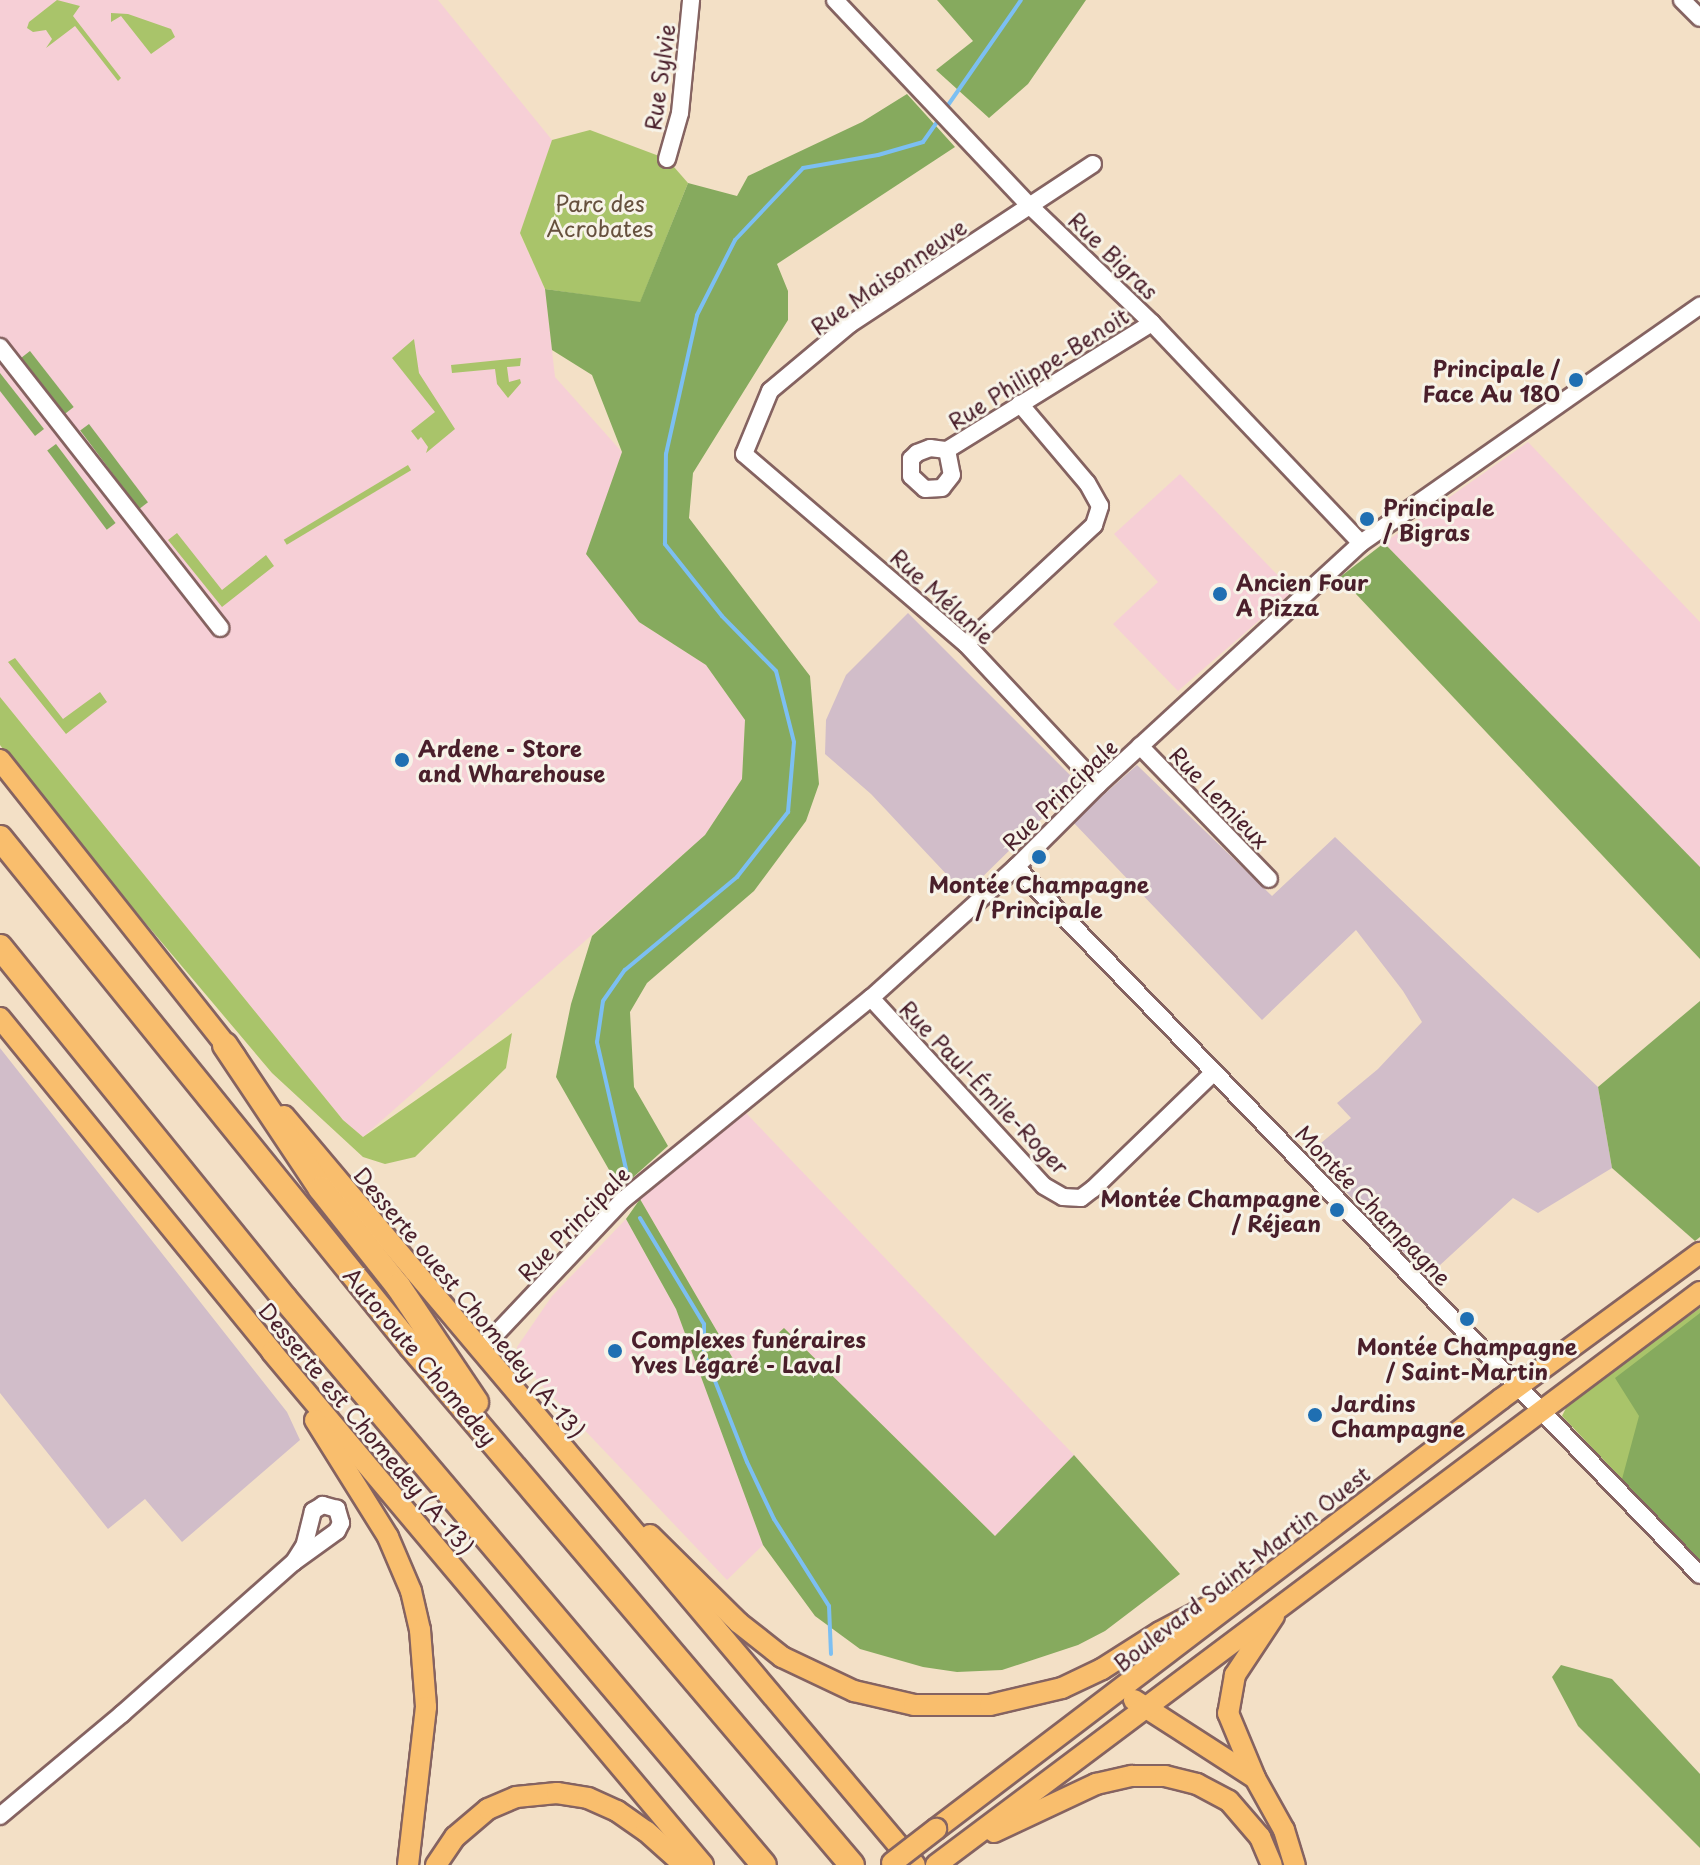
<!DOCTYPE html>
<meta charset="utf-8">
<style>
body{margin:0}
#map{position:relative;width:1700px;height:1865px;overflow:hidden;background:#f3e0c6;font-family:"Playpen Sans",sans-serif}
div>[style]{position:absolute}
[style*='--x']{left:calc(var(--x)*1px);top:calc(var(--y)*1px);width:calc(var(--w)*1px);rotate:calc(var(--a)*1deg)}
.built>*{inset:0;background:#f6cfd6}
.industrial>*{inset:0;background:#d1bdc9}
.green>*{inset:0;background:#a9c46a;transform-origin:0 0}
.forest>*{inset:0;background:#86aa5e;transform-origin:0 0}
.stream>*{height:4px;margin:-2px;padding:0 2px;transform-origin:2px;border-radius:2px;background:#7cbff2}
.roads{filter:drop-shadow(2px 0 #856361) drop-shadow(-2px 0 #856361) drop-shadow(0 2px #856361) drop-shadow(0 -2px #856361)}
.minor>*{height:16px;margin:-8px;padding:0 8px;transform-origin:8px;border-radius:8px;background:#fff}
.major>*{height:20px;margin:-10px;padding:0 10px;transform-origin:10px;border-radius:10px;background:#f9be6d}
.highway>*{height:24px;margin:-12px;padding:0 12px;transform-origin:12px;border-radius:12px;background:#f9be6d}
.bridges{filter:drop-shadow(2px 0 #856361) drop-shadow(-2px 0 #856361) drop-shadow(0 2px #856361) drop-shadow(0 -2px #856361)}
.major-bridge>*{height:20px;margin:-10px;padding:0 10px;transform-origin:10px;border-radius:10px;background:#f9be6d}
.dots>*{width:22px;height:22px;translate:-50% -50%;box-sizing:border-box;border:4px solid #f7f3e8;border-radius:50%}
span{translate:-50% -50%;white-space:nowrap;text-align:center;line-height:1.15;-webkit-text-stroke:6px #f7f3e8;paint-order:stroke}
.street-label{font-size:22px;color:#4a1f2b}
.park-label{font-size:22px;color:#66513e}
.poi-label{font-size:22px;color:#4a1f2b;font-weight:700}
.right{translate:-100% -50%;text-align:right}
.left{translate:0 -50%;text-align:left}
</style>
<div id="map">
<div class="built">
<div style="clip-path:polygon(0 0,438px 0,552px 140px,520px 234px,545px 289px,555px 377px,622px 452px,587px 554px,639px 622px,706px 665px,745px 720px,742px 779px,705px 835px,363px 1137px,343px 1120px,0 697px)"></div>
<div style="clip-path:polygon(1528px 442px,1700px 622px,1700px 867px,1384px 543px)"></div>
<div style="clip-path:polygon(1180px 474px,1293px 591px,1178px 691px,1113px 624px,1158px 582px,1114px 534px)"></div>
<div style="clip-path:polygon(745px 1112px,1074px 1455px,995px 1536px,784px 1328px,739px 1369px,640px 1199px)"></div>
<div style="clip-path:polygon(626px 1219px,676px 1309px,763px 1545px,727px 1580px,518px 1360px,517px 1347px,552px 1296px)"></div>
</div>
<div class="industrial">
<div style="clip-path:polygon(908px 613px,1078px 783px,965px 894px,871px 794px,825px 754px,826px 720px,846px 675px)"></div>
<div style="clip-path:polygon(1137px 765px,1272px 896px,1335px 837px,1598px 1087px,1612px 1168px,1538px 1213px,1513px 1198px,1427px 1277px,1309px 1153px,1351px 1118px,1337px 1103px,1378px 1069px,1422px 1022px,1403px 991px,1356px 930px,1262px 1020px,1073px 822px)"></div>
<div style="clip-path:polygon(0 1048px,287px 1412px,300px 1440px,182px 1542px,145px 1499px,108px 1529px,0 1393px)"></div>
</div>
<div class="green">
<div style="clip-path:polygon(57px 0,80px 6px,73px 16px,121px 78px,118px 81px,75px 26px,46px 48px,52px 39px,46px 30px,33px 32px,27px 28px,29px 22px)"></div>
<div style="clip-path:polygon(111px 13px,128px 14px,171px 29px,175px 37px,151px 54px,121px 16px,111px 22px)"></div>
<div style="clip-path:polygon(590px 130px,667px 159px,688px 183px,640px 303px,545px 289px,520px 233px,552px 140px)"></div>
<div style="clip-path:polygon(414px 339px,419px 373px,455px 429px,426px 453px,428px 447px,421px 437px,418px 440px,411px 431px,435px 412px,392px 358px)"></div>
<div style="clip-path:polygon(521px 358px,520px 366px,507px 367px,509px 382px,520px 379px,521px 383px,508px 398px,497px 384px,495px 369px,452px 373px,451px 365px)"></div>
<div style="left:408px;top:465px;width:6px;height:145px;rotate:59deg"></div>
<div style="clip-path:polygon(177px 533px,222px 590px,266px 555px,274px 566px,222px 607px,168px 540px)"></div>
<div style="clip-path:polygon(15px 658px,63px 719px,100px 692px,107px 702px,66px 734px,8px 662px)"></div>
<div style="clip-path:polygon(0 697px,343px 1120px,363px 1137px,512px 1033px,506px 1068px,415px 1157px,385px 1164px,363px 1157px,272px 1073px,34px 791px,0 745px)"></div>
<div style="clip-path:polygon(1700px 1308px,1700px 1562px,1562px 1416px,1569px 1402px)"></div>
</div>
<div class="forest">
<div style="clip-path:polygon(937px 0,1086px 0,1028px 84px,989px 118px,936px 70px,973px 41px)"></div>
<div style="clip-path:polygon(907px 94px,955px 147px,777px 264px,788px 291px,788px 320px,693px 473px,689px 518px,810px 676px,819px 784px,806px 821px,754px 891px,647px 983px,630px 1012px,634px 1087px,668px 1146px,620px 1189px,556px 1077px,571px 1004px,592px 936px,705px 835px,742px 779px,745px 720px,706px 665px,639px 622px,586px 554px,622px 452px,592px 375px,552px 350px,545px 289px,640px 302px,688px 183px,737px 196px,748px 176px,862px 122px)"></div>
<div style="left:30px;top:351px;width:71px;height:11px;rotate:52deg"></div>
<div style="clip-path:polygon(0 373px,44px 429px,35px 436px,0 391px)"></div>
<div style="left:89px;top:424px;width:98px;height:11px;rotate:53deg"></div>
<div style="left:56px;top:444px;width:99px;height:11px;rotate:53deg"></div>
<div style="clip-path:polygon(1384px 543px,1700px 867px,1700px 959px,1340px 577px)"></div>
<div style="clip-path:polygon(1700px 1001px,1700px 1237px,1695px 1241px,1612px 1168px,1598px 1087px)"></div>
<div style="clip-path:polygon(640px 1199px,739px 1369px,784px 1328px,995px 1536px,1074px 1455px,1180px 1574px,1105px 1631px,1078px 1645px,1002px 1670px,957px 1672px,923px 1667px,860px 1649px,815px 1616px,763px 1545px,676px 1309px,626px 1219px)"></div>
<div style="clip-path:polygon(1700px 1313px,1700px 1561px,1622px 1479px,1639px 1416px,1615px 1378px)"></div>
<div style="clip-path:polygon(1561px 1665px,1612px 1679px,1700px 1774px,1700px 1848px,1578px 1726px,1552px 1677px)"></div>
</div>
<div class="stream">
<div style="--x:946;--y:108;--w:131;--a:-55.2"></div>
<div style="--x:629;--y:1182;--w:144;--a:-102.9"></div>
<div style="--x:597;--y:1042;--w:41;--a:-81.7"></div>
<div style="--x:603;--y:1001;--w:38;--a:-55"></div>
<div style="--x:625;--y:970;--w:146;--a:-39.7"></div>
<div style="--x:737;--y:877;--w:83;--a:-51.9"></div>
<div style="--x:788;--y:812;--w:70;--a:-85.1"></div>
<div style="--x:794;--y:742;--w:73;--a:-104.2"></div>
<div style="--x:776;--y:671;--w:77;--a:-134.5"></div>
<div style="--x:722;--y:616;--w:92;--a:-128.4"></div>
<div style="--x:665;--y:544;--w:90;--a:-89.4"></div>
<div style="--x:666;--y:454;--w:142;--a:-77.4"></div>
<div style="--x:697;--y:315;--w:84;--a:-63.1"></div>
<div style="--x:735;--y:240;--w:99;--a:-46.6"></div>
<div style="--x:803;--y:168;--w:76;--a:-9.8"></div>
<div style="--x:878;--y:155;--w:47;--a:-16.1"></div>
<div style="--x:923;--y:142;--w:28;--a:-55"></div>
<div style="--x:640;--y:1218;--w:124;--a:58.9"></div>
<div style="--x:704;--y:1324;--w:29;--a:90"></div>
<div style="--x:704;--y:1353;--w:117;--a:68.5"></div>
<div style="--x:747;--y:1462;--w:63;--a:64.7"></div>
<div style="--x:774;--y:1519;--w:103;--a:57.7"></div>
<div style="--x:829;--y:1606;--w:48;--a:87.6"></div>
</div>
<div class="roads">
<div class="minor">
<div style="--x:835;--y:0;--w:284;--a:46.6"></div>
<div style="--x:1030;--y:206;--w:169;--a:43.8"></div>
<div style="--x:1152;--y:323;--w:303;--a:46.5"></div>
<div style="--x:1682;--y:0;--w:25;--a:45"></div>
<div style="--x:667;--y:159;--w:48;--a:-74.2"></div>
<div style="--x:680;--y:113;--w:114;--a:-84.4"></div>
<div style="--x:1093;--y:164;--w:291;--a:146.6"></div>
<div style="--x:850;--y:324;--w:104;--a:140.1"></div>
<div style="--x:770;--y:391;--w:68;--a:112.4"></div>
<div style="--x:744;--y:454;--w:292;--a:40.6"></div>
<div style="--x:966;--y:644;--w:193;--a:46.9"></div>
<div style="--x:0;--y:347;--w:357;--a:51.9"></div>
<div style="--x:947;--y:450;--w:25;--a:79"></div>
<div style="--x:952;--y:475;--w:16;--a:128"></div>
<div style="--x:942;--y:488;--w:17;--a:177"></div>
<div style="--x:925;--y:489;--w:19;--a:-137"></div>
<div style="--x:911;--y:476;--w:17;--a:-90"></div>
<div style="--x:911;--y:459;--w:8;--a:-45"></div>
<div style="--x:917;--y:453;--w:14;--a:-21"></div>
<div style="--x:930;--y:448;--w:17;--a:7"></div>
<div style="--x:947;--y:450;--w:241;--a:-31.8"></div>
<div style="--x:966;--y:644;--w:175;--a:-42.9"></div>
<div style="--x:1094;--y:525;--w:20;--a:-72"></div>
<div style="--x:1100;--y:506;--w:26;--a:-119"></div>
<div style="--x:1087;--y:483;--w:104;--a:-130.3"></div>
<div style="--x:1140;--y:746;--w:185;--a:45.9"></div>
<div style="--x:1016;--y:867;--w:984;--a:45.99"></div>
<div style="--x:871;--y:998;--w:255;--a:47.4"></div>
<div style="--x:1044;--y:1186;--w:22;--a:30"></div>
<div style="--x:1063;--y:1197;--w:18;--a:3"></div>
<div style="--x:1081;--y:1198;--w:15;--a:-37"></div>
<div style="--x:1093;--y:1189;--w:168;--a:-44"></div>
<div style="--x:480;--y:1351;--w:208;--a:-46.6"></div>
<div style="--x:623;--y:1200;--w:320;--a:-39.2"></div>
<div style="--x:871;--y:998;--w:195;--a:-42.1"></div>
<div style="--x:1016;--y:867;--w:116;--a:-45"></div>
<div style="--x:1098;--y:785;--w:357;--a:-42.6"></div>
<div style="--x:1361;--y:543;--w:414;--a:-35"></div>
<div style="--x:0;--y:1816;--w:159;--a:-39.9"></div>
<div style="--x:122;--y:1714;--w:230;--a:-41.5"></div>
<div style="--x:294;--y:1562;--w:53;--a:-35.8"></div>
<div style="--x:337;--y:1531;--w:9;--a:-63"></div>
<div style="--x:341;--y:1523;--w:15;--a:-106"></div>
<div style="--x:337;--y:1509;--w:15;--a:-164"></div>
<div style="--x:323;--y:1505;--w:12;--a:149"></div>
<div style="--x:313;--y:1511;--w:36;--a:104"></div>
<div style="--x:304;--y:1546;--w:19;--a:122"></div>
</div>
<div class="major">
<div style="--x:0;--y:760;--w:379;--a:51.6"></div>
<div style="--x:0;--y:1018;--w:431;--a:50.8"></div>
<div style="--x:272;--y:1352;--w:670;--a:49.96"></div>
<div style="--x:284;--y:1116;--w:979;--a:49.89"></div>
<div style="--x:315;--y:1420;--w:138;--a:58"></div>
<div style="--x:388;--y:1537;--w:59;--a:66.9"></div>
<div style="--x:411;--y:1591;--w:40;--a:77"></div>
<div style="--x:420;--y:1630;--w:77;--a:85.5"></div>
<div style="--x:426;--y:1707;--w:159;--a:96.5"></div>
<div style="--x:650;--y:1535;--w:125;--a:44.7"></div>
<div style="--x:739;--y:1623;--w:55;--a:38.3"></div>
<div style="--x:782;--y:1657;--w:80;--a:25.3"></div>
<div style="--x:854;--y:1691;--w:62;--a:13.1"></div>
<div style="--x:914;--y:1705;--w:76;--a:0"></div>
<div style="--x:990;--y:1705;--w:74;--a:-13.3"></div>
<div style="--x:1062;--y:1688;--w:44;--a:-25.4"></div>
<div style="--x:1102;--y:1669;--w:69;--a:-32.5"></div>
<div style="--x:1160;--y:1632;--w:71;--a:-27.6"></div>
<div style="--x:1274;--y:1616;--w:71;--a:123.5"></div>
<div style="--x:1235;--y:1675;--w:39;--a:100"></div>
<div style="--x:1228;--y:1713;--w:70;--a:67.4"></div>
<div style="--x:1255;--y:1778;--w:60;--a:60.9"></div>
<div style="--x:1284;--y:1830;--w:37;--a:73"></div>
<div style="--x:1134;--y:1700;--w:144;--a:32.8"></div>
<div style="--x:936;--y:1829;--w:710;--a:-37.27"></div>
<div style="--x:1501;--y:1399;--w:247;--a:-36.3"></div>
<div style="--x:994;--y:1832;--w:113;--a:-25.2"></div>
<div style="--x:1096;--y:1784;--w:37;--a:-13"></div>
<div style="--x:1132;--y:1776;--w:33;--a:0"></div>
<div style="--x:1165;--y:1776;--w:33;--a:14"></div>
<div style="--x:1197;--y:1784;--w:36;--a:28"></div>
<div style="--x:1229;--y:1801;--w:48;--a:49.3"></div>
<div style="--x:1260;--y:1837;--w:30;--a:67"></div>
<div style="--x:436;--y:1865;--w:34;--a:-56"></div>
<div style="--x:455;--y:1837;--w:43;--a:-40.3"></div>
<div style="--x:488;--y:1809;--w:30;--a:-23"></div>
<div style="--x:516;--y:1797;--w:41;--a:-5.6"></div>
<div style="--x:557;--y:1793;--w:31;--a:9"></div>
<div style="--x:588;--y:1798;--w:32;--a:24"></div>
<div style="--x:617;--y:1811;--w:35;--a:35"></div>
<div style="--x:646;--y:1831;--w:51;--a:41.8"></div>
<div style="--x:936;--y:1865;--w:955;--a:-36.87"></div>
</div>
<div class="highway">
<div style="--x:0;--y:838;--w:653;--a:51.03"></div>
<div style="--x:411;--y:1346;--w:681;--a:49.65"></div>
<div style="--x:0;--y:947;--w:453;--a:51"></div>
<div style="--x:285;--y:1299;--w:741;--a:49.76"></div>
<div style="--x:225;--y:1045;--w:173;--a:56.3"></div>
<div style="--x:321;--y:1189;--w:124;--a:51.6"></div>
<div style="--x:398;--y:1286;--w:140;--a:56.1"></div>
</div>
</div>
<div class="bridges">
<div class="major-bridge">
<div style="--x:892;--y:1863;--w:56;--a:-37.7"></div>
</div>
</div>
<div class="dots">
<div style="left:1576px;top:380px;background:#1f6fb2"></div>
<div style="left:1367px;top:519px;background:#1f6fb2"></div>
<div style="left:1220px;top:594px;background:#1f6fb2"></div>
<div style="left:402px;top:760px;background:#1f6fb2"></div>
<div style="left:1039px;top:857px;background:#1f6fb2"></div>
<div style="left:1337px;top:1210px;background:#1f6fb2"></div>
<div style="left:1467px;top:1319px;background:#1f6fb2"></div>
<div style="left:615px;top:1351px;background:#1f6fb2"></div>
<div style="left:1315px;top:1415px;background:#1f6fb2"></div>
</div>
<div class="street-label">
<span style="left:659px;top:77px;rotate:-82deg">Rue Sylvie</span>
<span style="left:1114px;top:255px;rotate:44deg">Rue Bigras</span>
<span style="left:888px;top:276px;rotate:-35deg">Rue Maisonneuve</span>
<span style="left:1038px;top:368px;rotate:-32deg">Rue Philippe-Benoit</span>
<span style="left:943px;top:596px;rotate:42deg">Rue Mélanie</span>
<span style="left:1059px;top:794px;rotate:-44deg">Rue Principale</span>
<span style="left:1220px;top:797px;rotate:46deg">Rue Lemieux</span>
<span style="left:985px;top:1087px;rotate:46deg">Rue Paul-Émile-Roger</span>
<span style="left:1374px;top:1205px;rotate:46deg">Montée Champagne</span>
<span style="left:573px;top:1223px;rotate:-46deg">Rue Principale</span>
<span style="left:470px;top:1302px;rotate:50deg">Desserte ouest Chomedey (A-13)</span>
<span style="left:421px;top:1356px;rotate:50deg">Autoroute Chomedey</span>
<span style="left:367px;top:1428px;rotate:50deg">Desserte est Chomedey (A-13)</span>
<span style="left:1241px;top:1568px;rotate:-38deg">Boulevard Saint-Martin Ouest</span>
</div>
<div class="park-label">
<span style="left:600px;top:215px">Parc des<br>Acrobates</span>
</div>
<div class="poi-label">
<span class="right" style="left:1560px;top:380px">Principale /<br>Face Au 180</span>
<span class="left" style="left:1383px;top:519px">Principale<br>/ Bigras</span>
<span class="left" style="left:1236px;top:594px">Ancien Four<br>A Pizza</span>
<span class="left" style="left:418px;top:760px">Ardene - Store<br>and Wharehouse</span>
<span style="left:1039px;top:896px">Montée Champagne<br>/ Principale</span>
<span class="right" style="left:1321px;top:1210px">Montée Champagne<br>/ Réjean</span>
<span class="left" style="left:631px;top:1351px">Complexes funéraires<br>Yves Légaré - Laval</span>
<span style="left:1467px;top:1358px">Montée Champagne<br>/ Saint-Martin</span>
<span class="left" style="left:1331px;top:1415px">Jardins<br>Champagne</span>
</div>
</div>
